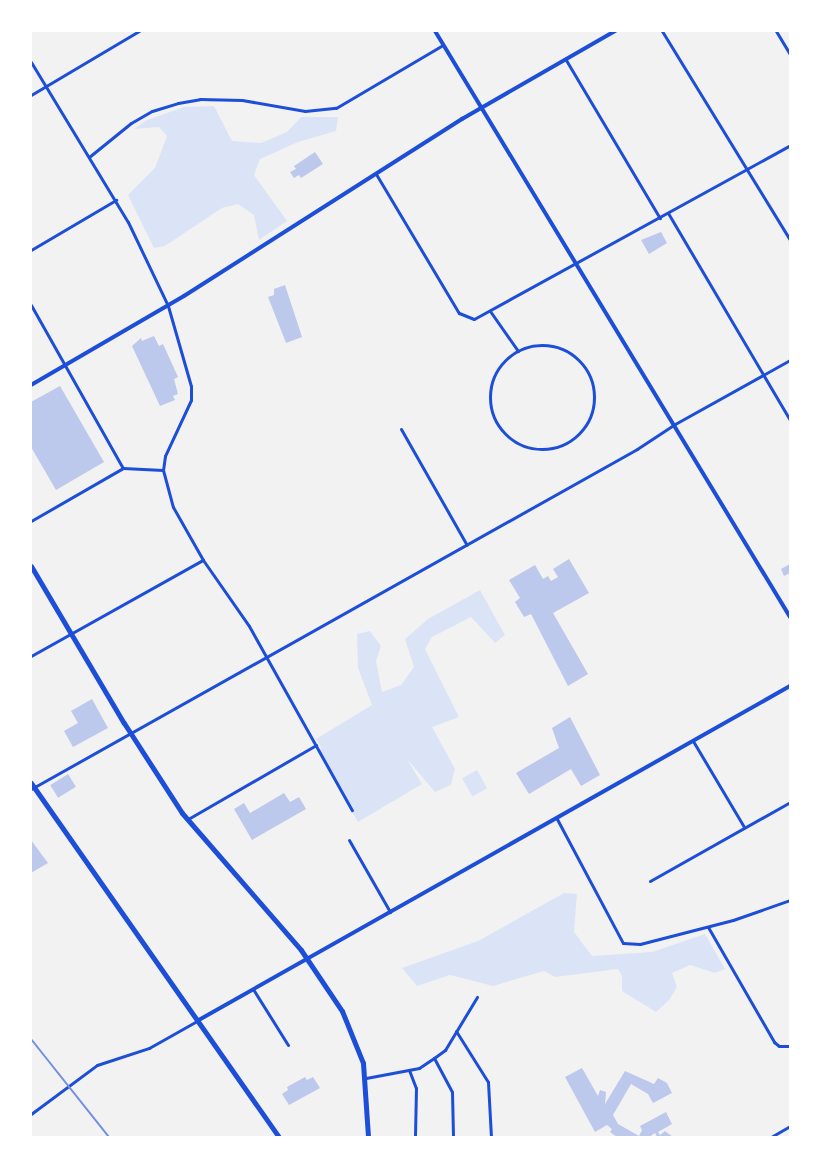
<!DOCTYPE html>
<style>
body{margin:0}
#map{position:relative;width:821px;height:1168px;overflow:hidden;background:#f2f2f2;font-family:"PT Sans",sans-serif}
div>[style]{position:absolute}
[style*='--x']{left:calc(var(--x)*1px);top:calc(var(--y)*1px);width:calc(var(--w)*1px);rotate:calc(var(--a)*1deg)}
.green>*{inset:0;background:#dbe4f7;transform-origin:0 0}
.building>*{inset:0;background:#bdc9ec;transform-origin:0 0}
.minor>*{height:3px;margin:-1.5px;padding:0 1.5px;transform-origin:1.5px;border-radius:1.5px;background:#1d4ed8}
.minor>.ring{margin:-1.5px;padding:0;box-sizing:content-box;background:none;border:3px solid #1d4ed8;border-radius:50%}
.tertiary>*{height:4px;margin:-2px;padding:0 2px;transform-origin:2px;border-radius:2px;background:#1d4ed8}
.primary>*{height:5px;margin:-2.5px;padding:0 2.5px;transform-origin:2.5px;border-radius:2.5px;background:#1d4ed8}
.rail>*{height:2px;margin:-1px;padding:0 1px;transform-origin:1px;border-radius:1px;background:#7290e2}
span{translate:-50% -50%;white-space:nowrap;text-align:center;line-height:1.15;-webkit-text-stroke:4px #fff;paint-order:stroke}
.frame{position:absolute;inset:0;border:32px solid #fff;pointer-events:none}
</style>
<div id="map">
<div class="green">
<div style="clip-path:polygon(214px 106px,232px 141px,261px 143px,287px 132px,301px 117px,338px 117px,336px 131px,298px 142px,260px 159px,254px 175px,287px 221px,259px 240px,254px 215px,238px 204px,222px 208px,165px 246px,154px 248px,128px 195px,155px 168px,167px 136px,159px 127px,134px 129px,147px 120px,184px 107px)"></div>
<div style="clip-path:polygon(480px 590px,505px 635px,495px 643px,471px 617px,432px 637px,425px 649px,459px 717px,432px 727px,455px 769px,451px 785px,435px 792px,407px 759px,422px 784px,358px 822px,317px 751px,322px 748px,316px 739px,372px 705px,358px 668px,357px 634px,370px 631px,381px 646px,376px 661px,382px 692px,401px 685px,414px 667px,405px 639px,428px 619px)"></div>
<div style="left:477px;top:770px;width:21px;height:17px;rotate:61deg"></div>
<div style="clip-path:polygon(564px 893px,577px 894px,574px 932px,592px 956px,652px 952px,705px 934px,725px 969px,715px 973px,690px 965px,672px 973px,677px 987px,669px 1000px,656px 1012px,622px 991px,622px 976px,618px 969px,555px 977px,544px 971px,493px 986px,450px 975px,417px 986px,402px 968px,478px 941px)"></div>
</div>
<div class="building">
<div style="clip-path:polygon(315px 152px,323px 164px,301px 178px,299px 175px,294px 178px,290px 172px,296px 169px,294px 166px)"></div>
<div style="clip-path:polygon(661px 232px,667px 243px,649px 254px,641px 240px)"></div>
<div style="clip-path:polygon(285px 285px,302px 337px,286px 343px,268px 297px,274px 295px,274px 289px)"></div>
<div style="clip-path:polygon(154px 336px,159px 346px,163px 344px,178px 377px,174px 379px,178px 394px,173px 396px,175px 400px,160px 406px,132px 346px,141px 338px,142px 341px)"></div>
<div style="clip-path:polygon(60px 386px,104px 462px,56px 490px,31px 447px,31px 402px)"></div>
<div style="clip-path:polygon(569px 559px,589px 593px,553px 613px,588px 674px,568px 686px,531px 614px,524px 617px,515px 602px,520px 598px,509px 580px,535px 565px,543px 579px,548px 576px,551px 581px,558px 577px,553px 569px)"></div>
<div style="clip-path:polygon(790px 564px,790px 573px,784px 576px,781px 569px)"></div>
<div style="clip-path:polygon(92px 699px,108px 728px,73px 747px,64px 731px,78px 723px,71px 711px)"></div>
<div style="clip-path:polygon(570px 717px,600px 775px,581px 786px,571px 769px,529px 794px,516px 773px,559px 748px,552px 728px)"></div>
<div style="left:68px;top:774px;width:15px;height:21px;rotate:58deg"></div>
<div style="clip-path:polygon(284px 793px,290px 802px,299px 797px,306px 809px,252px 840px,234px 809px,244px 803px,250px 813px)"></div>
<div style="clip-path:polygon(31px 840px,48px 863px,31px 873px)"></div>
<div style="clip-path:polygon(582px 1068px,598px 1096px,600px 1090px,606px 1092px,605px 1104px,625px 1071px,654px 1084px,658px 1078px,667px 1083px,672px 1093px,653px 1103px,648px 1094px,631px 1084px,613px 1115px,618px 1124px,639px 1136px,642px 1130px,640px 1126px,666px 1112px,672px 1124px,658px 1132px,660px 1135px,665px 1131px,673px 1137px,657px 1137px,655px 1133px,649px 1137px,617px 1137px,610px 1132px,612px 1129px,607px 1125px,595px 1132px,565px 1077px)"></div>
<div style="clip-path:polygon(305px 1077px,307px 1080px,313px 1077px,320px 1088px,289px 1105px,282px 1094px,288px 1090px,287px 1087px)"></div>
</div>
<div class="minor">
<div style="--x:662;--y:31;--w:245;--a:58.5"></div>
<div style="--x:776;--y:31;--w:27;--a:59"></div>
<div style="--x:566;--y:60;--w:184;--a:59.3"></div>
<div style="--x:31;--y:62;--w:187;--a:58.8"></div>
<div style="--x:128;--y:222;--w:93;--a:64.5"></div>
<div style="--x:168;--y:306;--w:83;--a:74"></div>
<div style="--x:191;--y:386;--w:14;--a:90"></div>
<div style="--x:191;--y:400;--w:62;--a:114.9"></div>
<div style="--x:165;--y:456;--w:14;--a:98"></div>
<div style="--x:163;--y:470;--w:38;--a:75"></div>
<div style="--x:173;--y:507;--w:61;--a:60.5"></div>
<div style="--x:203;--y:560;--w:80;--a:55.1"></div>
<div style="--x:249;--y:626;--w:211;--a:60.8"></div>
<div style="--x:31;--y:95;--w:126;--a:-30.7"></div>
<div style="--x:89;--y:157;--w:54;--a:-39"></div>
<div style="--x:131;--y:123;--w:24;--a:-30"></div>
<div style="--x:152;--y:111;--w:27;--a:-17"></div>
<div style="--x:178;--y:103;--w:22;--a:-10"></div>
<div style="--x:200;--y:99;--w:42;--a:1.4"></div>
<div style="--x:242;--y:100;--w:64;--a:9.9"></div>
<div style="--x:305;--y:111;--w:31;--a:-6"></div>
<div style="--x:336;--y:108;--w:124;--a:-30.5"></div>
<div style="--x:376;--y:174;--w:162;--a:59.2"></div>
<div style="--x:459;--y:313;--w:16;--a:22"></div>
<div style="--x:474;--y:319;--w:361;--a:-28.8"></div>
<div style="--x:668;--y:213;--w:240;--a:59.5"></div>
<div style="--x:31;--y:250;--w:99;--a:-30.5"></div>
<div style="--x:31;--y:305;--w:187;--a:60.6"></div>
<div style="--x:490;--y:311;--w:49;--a:55"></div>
<div class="ring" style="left:490px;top:345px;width:101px;height:101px"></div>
<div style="--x:401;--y:429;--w:133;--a:60.4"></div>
<div style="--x:31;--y:521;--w:106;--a:-29.9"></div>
<div style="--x:123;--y:468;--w:40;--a:2.9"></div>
<div style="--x:31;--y:656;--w:197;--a:-29.2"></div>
<div style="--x:693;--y:741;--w:100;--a:59.3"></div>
<div style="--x:31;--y:789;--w:695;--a:-29.29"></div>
<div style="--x:637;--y:449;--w:45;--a:-33.3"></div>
<div style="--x:675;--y:424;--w:132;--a:-29.1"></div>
<div style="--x:188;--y:819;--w:148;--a:-30"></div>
<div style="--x:557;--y:819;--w:140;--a:62"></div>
<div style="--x:623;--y:943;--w:17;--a:3"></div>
<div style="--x:640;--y:944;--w:96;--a:-14.5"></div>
<div style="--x:733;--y:920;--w:60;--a:-19.3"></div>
<div style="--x:349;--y:840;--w:83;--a:60.3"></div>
<div style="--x:650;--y:881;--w:161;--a:-29.4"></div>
<div style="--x:708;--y:927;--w:133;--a:60.1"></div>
<div style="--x:774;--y:1042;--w:6;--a:39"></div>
<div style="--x:779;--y:1046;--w:11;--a:0"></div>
<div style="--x:253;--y:989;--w:66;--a:58"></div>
<div style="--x:456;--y:1031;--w:60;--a:57.9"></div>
<div style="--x:488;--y:1082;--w:55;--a:86.9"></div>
<div style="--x:434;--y:1058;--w:38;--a:62"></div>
<div style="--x:452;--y:1092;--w:45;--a:88.7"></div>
<div style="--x:409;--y:1070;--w:19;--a:69"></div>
<div style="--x:416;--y:1088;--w:49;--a:91.2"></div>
<div style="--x:366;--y:1078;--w:54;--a:-10.7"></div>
<div style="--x:419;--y:1068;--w:18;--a:-34"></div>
<div style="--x:434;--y:1058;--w:14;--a:-36"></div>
<div style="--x:445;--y:1050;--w:62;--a:-58.9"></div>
<div style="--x:31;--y:1114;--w:82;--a:-36.6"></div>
<div style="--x:97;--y:1065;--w:55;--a:-18.1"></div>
<div style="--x:149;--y:1048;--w:55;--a:-29.4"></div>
<div style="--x:771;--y:1137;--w:22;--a:-30"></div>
</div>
<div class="tertiary">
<div style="--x:435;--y:31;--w:685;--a:58.79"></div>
<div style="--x:31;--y:385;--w:177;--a:-30.2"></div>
<div style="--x:184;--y:296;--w:330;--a:-32.5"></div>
<div style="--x:462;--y:119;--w:177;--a:-29.9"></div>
<div style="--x:197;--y:1021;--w:681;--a:-29.46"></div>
</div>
<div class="primary">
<div style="--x:31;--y:566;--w:182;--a:59.4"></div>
<div style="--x:124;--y:723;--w:107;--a:57.2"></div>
<div style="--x:182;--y:813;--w:181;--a:49"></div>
<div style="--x:301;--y:950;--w:73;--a:56.1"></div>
<div style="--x:342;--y:1011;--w:56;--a:68"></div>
<div style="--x:363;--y:1063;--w:74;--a:86.1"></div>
<div style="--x:31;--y:783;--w:432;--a:55"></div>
</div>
<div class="rail">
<div style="--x:31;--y:1039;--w:125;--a:51.5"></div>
</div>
<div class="frame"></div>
</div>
